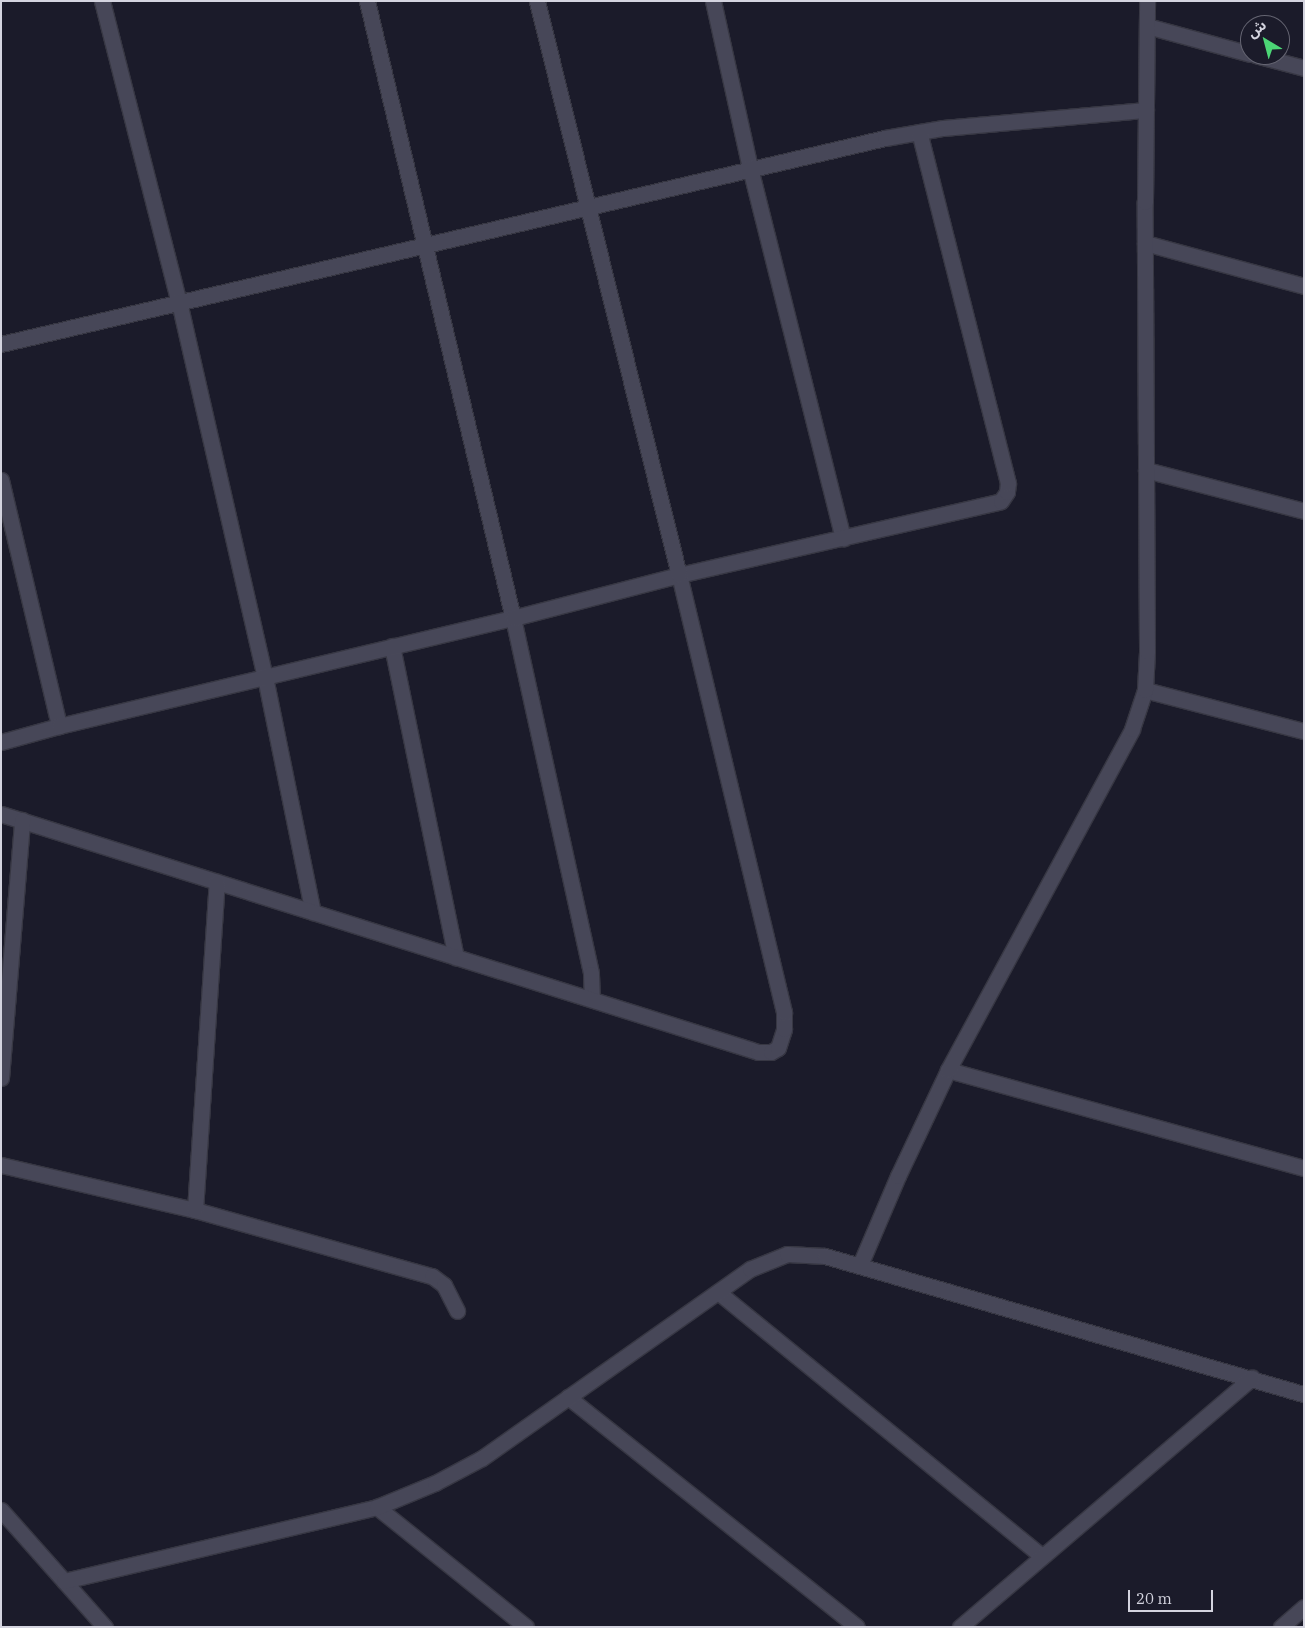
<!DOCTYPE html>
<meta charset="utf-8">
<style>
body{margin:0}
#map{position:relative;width:1305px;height:1628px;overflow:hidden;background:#1b1b2a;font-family:"IBM Plex Serif","Noto Sans Arabic",serif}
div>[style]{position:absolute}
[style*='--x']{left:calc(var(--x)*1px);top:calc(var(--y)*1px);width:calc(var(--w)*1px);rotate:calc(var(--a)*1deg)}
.roads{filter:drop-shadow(1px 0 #373743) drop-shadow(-1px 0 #373743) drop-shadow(0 1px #373743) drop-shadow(0 -1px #373743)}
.minor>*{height:15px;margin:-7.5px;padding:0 7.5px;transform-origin:7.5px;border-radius:7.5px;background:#474758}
span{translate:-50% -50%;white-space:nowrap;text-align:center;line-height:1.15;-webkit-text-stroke:5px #1b1b2a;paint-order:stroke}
.frame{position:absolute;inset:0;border:2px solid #d4d4df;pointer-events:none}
.north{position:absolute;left:1240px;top:15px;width:50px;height:50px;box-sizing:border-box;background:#1b1b2a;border:1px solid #656572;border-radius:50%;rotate:323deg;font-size:14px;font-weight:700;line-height:20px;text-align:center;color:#d4d4df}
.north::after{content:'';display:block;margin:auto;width:18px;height:22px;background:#4cd676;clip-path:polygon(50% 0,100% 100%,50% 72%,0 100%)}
.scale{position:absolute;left:1128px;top:1590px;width:85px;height:22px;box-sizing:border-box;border:2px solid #d4d4df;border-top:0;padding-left:6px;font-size:15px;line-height:18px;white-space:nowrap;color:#d4d4df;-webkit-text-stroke:4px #1b1b2a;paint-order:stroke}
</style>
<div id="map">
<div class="roads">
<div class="minor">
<div style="--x:102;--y:1;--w:311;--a:75.7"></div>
<div style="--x:179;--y:302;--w:385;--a:77.1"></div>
<div style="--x:265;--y:677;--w:240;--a:78.5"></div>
<div style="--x:367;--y:1;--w:634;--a:76.69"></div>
<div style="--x:513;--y:618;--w:364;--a:77.6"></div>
<div style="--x:591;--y:974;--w:25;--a:88"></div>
<div style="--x:713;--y:1;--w:171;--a:77.5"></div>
<div style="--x:750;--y:168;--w:382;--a:75.9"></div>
<div style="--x:1147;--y:26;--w:107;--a:15.2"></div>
<div style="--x:1255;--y:55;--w:51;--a:14.9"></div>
<div style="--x:1145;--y:243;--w:165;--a:15.1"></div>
<div style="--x:1;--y:344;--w:908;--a:-13.12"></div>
<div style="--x:885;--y:138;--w:59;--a:-9.8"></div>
<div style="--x:943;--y:128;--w:204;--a:-5.1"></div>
<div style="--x:1146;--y:470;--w:163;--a:14.5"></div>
<div style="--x:1;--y:480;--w:253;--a:76.7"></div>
<div style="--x:392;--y:646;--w:318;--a:78.4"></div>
<div style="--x:1145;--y:690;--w:164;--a:14.5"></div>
<div style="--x:1;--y:742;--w:60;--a:-15.4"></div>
<div style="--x:59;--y:726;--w:467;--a:-13.4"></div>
<div style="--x:513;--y:618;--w:171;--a:-14.5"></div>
<div style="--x:679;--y:575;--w:330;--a:-12.9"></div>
<div style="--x:1001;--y:501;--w:11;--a:-56"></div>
<div style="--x:1007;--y:492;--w:9;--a:-84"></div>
<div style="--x:1008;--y:483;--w:362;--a:-104.2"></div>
<div style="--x:1;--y:814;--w:794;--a:17.45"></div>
<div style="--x:758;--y:1052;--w:13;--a:0"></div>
<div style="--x:771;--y:1052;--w:8;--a:-30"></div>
<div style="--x:778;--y:1048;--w:20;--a:-72"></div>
<div style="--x:784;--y:1029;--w:17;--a:-90"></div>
<div style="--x:784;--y:1012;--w:449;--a:-103.5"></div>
<div style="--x:679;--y:575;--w:591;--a:-103.9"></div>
<div style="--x:948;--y:1070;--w:369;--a:15.4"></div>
<div style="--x:1;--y:1078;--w:259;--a:-85.3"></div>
<div style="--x:1;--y:1165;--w:199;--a:13.1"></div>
<div style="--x:195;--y:1210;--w:246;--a:15.6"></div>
<div style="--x:432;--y:1276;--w:15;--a:37"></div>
<div style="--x:444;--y:1285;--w:29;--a:63"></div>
<div style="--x:195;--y:1210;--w:329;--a:-86.2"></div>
<div style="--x:860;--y:1265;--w:97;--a:-66.9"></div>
<div style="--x:898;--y:1176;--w:117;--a:-64.7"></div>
<div style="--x:948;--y:1070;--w:387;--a:-61.6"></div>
<div style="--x:1132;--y:729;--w:41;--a:-71.6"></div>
<div style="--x:1145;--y:690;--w:39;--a:-87"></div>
<div style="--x:1147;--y:651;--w:449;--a:-90.3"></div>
<div style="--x:1145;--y:202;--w:201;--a:-89.4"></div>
<div style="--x:718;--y:1292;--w:418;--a:39.2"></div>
<div style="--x:568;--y:1397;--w:369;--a:38.5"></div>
<div style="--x:377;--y:1507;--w:191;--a:38.8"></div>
<div style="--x:1;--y:1510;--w:157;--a:48.4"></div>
<div style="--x:64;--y:1581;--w:322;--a:-13.3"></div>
<div style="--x:377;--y:1507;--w:63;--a:-22.5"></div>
<div style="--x:435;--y:1483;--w:53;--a:-28"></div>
<div style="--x:482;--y:1458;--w:328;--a:-35.2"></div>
<div style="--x:750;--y:1269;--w:40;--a:-22"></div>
<div style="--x:787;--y:1254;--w:38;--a:3"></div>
<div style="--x:825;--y:1256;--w:498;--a:16.1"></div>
<div style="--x:960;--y:1627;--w:384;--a:-40.5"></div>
<div style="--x:1281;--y:1627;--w:30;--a:-41"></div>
</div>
</div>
<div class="frame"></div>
<div class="north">ش</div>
<div class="scale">20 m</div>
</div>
